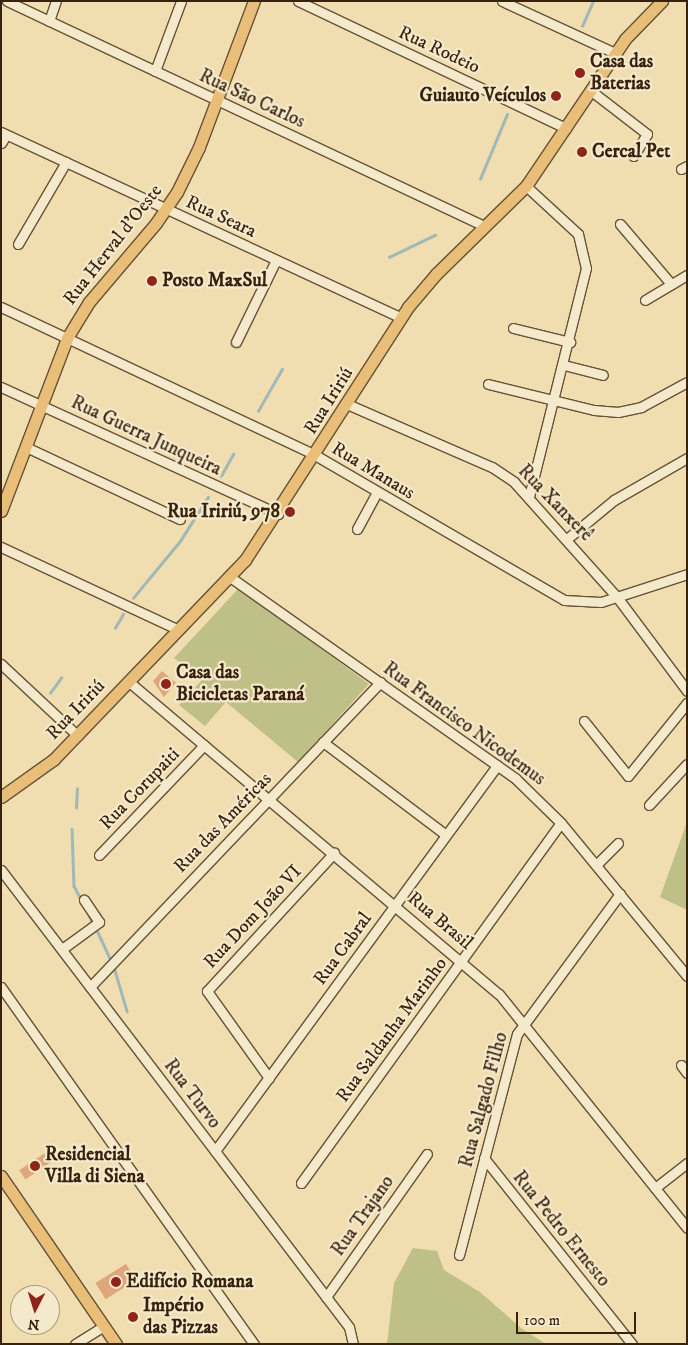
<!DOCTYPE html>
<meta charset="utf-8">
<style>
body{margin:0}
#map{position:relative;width:688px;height:1345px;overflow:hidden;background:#f0ddb0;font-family:"IM FELL DW Pica",serif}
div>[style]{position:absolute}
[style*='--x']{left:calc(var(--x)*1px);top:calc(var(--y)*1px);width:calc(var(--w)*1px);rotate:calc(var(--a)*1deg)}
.green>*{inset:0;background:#bec088}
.stream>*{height:2.5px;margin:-1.25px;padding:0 1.25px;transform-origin:1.25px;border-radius:1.25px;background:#a0b9b7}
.building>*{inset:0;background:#dfa57b;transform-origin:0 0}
.roads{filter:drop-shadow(1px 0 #675136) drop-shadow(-1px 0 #675136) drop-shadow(0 1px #675136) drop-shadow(0 -1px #675136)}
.minor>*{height:9px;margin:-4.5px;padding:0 4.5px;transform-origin:4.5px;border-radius:4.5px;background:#f5e9cc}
.major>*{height:11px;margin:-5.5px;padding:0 5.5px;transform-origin:5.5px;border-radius:5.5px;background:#e8be78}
.dots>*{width:14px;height:14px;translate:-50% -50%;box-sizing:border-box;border:2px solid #f5e9cc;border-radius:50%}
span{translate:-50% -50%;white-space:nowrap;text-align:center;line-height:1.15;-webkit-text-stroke:4.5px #f5e9cc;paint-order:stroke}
.street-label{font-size:19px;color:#39220d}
.poi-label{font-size:19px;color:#39220d;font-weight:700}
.left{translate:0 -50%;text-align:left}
.right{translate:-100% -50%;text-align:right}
.frame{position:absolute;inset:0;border:2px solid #39220d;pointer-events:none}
.north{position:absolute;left:10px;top:1285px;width:50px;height:50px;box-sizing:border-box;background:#f5e9cc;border:1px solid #aa9980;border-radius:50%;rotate:185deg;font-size:14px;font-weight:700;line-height:20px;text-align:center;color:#39220d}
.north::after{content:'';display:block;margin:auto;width:18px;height:22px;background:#8f2418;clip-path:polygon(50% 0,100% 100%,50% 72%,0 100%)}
.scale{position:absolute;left:516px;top:1312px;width:120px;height:22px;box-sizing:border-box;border:2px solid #39220d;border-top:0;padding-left:6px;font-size:15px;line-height:18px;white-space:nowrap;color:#39220d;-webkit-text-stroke:4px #f5e9cc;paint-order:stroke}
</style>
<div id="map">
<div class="green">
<div style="clip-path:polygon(239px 588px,369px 684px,298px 762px,226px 702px,205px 726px,179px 705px,202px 680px,174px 658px)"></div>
<div style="clip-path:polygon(687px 822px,687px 910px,660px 897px)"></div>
<div style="clip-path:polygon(413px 1248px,437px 1251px,444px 1270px,480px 1292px,521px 1328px,546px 1344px,387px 1344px,394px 1283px)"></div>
</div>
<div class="stream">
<div style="--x:582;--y:26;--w:27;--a:-66"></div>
<div style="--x:480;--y:179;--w:70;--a:-67.4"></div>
<div style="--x:389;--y:257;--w:51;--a:-25.6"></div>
<div style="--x:258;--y:411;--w:48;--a:-60.3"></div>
<div style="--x:221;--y:476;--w:25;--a:-61"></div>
<div style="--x:133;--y:598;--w:74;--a:-50.5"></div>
<div style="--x:180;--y:541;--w:52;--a:-57.5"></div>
<div style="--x:115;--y:628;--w:16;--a:-60"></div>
<div style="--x:50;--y:693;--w:19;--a:-54"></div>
<div style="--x:76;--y:808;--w:19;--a:-87"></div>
<div style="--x:72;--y:829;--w:57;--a:88"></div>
<div style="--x:74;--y:886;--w:15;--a:62"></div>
<div style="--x:88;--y:913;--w:12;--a:66"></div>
<div style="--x:96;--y:928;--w:43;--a:65.2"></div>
<div style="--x:114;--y:967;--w:46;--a:73.5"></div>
</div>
<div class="building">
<div style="clip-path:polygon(162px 671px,176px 683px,164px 697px,153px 681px)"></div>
<div style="left:45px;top:1153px;width:11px;height:31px;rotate:56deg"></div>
<div style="left:126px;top:1264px;width:19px;height:36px;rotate:58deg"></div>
</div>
<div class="roads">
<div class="minor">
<div style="--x:7;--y:1;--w:527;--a:25.25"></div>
<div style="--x:298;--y:1;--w:297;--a:25.4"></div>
<div style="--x:502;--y:1;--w:124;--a:24.7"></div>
<div style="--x:49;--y:21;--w:21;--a:-71"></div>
<div style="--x:155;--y:71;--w:75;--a:-69.6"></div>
<div style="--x:590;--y:90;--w:72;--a:37.7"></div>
<div style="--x:647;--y:134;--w:26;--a:122"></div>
<div style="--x:1;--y:132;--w:441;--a:24.9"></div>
<div style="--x:1;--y:143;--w:9;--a:-58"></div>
<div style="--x:681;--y:169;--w:7;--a:-27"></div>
<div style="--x:526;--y:186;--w:71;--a:42.7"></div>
<div style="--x:578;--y:234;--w:35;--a:77"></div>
<div style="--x:586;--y:268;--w:235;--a:104"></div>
<div style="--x:620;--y:224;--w:79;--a:49.6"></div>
<div style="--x:18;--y:244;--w:95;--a:-59.7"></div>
<div style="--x:645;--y:300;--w:49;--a:-30.8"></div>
<div style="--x:1;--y:307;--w:347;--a:25.2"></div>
<div style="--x:315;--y:455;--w:288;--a:30.2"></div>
<div style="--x:564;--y:600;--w:37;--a:3"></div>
<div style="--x:601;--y:602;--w:90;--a:-18"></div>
<div style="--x:513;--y:328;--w:59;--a:13.8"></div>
<div style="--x:236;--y:342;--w:91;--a:-64"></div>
<div style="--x:564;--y:365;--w:40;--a:14.4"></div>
<div style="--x:488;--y:384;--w:109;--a:13.8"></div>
<div style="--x:594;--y:410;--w:24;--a:5"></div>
<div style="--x:618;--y:412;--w:24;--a:-12"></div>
<div style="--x:641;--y:407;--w:52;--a:-28.5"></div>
<div style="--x:1;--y:387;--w:305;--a:24.6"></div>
<div style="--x:347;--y:404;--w:158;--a:23.5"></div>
<div style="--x:492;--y:467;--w:27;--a:34"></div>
<div style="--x:514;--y:482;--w:154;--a:48.2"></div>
<div style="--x:617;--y:597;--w:117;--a:53.3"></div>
<div style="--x:26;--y:447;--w:170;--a:25.1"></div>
<div style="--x:357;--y:529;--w:42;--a:-61.6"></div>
<div style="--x:568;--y:538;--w:60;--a:-39.6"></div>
<div style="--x:614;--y:500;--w:84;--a:-29.9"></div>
<div style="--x:1;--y:547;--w:196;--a:25"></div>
<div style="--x:230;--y:577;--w:350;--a:35.2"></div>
<div style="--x:516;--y:779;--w:63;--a:44.4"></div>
<div style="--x:561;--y:823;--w:198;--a:50.5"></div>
<div style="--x:1;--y:664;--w:105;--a:43.1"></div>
<div style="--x:128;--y:681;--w:485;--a:40.2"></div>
<div style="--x:499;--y:994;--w:300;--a:51.2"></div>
<div style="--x:584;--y:721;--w:70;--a:51.3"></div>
<div style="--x:628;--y:776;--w:94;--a:-51.1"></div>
<div style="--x:323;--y:742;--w:154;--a:37.1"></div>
<div style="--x:649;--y:805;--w:56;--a:-47.2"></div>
<div style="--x:99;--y:855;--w:152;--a:-46.3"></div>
<div style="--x:596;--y:865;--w:31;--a:-45"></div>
<div style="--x:1;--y:870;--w:574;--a:52.71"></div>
<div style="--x:349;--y:1327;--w:17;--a:77"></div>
<div style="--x:62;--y:949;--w:46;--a:-36.1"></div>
<div style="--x:99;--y:922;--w:27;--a:-124"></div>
<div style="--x:1;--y:987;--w:438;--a:54.7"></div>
<div style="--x:90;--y:987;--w:421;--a:-46.4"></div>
<div style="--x:681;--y:1065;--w:10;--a:53"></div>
<div style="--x:269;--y:1078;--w:107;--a:-125.5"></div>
<div style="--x:207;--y:991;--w:188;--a:-47.4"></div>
<div style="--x:215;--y:1151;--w:478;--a:-53.8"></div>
<div style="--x:484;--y:1158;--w:238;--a:51.5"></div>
<div style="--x:301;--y:1183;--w:444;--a:-54.2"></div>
<div style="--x:655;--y:1188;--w:41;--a:-38"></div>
<div style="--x:459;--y:1255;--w:228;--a:-75.3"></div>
<div style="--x:517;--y:1034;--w:174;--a:-53.7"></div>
<div style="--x:326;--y:1297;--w:175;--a:-54.8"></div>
<div style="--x:75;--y:1344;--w:34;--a:-32"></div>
</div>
<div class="major">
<div style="--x:1;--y:511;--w:185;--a:-69.1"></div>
<div style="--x:67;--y:338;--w:42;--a:-58.6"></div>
<div style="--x:89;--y:302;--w:104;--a:-49.7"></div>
<div style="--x:156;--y:223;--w:37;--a:-56"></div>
<div style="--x:177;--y:192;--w:50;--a:-63.9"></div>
<div style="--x:199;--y:147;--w:156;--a:-69.4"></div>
<div style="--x:1;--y:797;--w:65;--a:-35.6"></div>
<div style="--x:54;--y:759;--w:276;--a:-46.2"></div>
<div style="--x:245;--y:560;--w:301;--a:-57.2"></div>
<div style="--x:408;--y:307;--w:43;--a:-49.7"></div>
<div style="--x:436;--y:274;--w:126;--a:-44.4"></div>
<div style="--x:526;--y:186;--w:177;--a:-56"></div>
<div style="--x:625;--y:39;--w:53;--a:-45.8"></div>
<div style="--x:1;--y:1176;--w:204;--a:55.6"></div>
</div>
</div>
<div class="dots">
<div style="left:580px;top:73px;background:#8f2418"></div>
<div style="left:556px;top:96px;background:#8f2418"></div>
<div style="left:582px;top:152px;background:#8f2418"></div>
<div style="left:152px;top:281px;background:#8f2418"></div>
<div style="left:290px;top:512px;background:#8f2418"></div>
<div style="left:166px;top:684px;background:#8f2418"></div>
<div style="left:35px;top:1166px;background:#8f2418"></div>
<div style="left:116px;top:1282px;background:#8f2418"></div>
<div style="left:133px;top:1317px;background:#8f2418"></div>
</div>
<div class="street-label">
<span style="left:439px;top:50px;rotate:25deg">Rua Rodeio</span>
<span style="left:252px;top:99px;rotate:25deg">Rua São Carlos</span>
<span style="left:221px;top:217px;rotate:25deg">Rua Seara</span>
<span style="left:113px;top:245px;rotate:-52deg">Rua Herval d'Oeste</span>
<span style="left:329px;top:401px;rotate:-58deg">Rua Iririú</span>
<span style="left:146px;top:436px;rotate:25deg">Rua Guerra Junqueira</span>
<span style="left:373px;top:471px;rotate:31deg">Rua Manaus</span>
<span style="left:555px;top:503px;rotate:46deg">Rua Xanxerê</span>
<span style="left:76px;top:710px;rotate:-46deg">Rua Iririú</span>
<span style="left:464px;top:724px;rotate:36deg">Rua Francisco Nicodemus</span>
<span style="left:140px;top:789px;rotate:-46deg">Rua Corupaiti</span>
<span style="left:223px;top:823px;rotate:-46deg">Rua das Américas</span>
<span style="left:253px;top:917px;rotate:-47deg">Rua Dom João VI</span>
<span style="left:440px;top:921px;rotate:40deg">Rua Brasil</span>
<span style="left:343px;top:949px;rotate:-54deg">Rua Cabral</span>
<span style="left:392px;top:1030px;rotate:-54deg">Rua Saldanha Marinho</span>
<span style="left:192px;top:1094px;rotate:53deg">Rua Turvo</span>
<span style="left:484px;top:1100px;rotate:-75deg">Rua Salgado Filho</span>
<span style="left:363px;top:1216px;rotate:-55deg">Rua Trajano</span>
<span style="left:561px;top:1229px;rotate:51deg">Rua Pedro Ernesto</span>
</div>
<div class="poi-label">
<span class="left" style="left:590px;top:73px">Casa das<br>Baterias</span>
<span class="right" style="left:546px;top:96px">Guiauto Veículos</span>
<span class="left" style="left:592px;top:152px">Cercal Pet</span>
<span class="left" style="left:162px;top:281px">Posto MaxSul</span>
<span class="right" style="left:280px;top:512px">Rua Iririú, 978</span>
<span class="left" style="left:176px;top:684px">Casa das<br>Bicicletas Paraná</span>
<span class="left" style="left:45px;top:1166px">Residencial<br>Villa di Siena</span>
<span class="left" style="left:126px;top:1282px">Edifício Romana</span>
<span class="left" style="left:143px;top:1317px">Império<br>das Pizzas</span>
</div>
<div class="frame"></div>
<div class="north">N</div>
<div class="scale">100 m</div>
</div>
